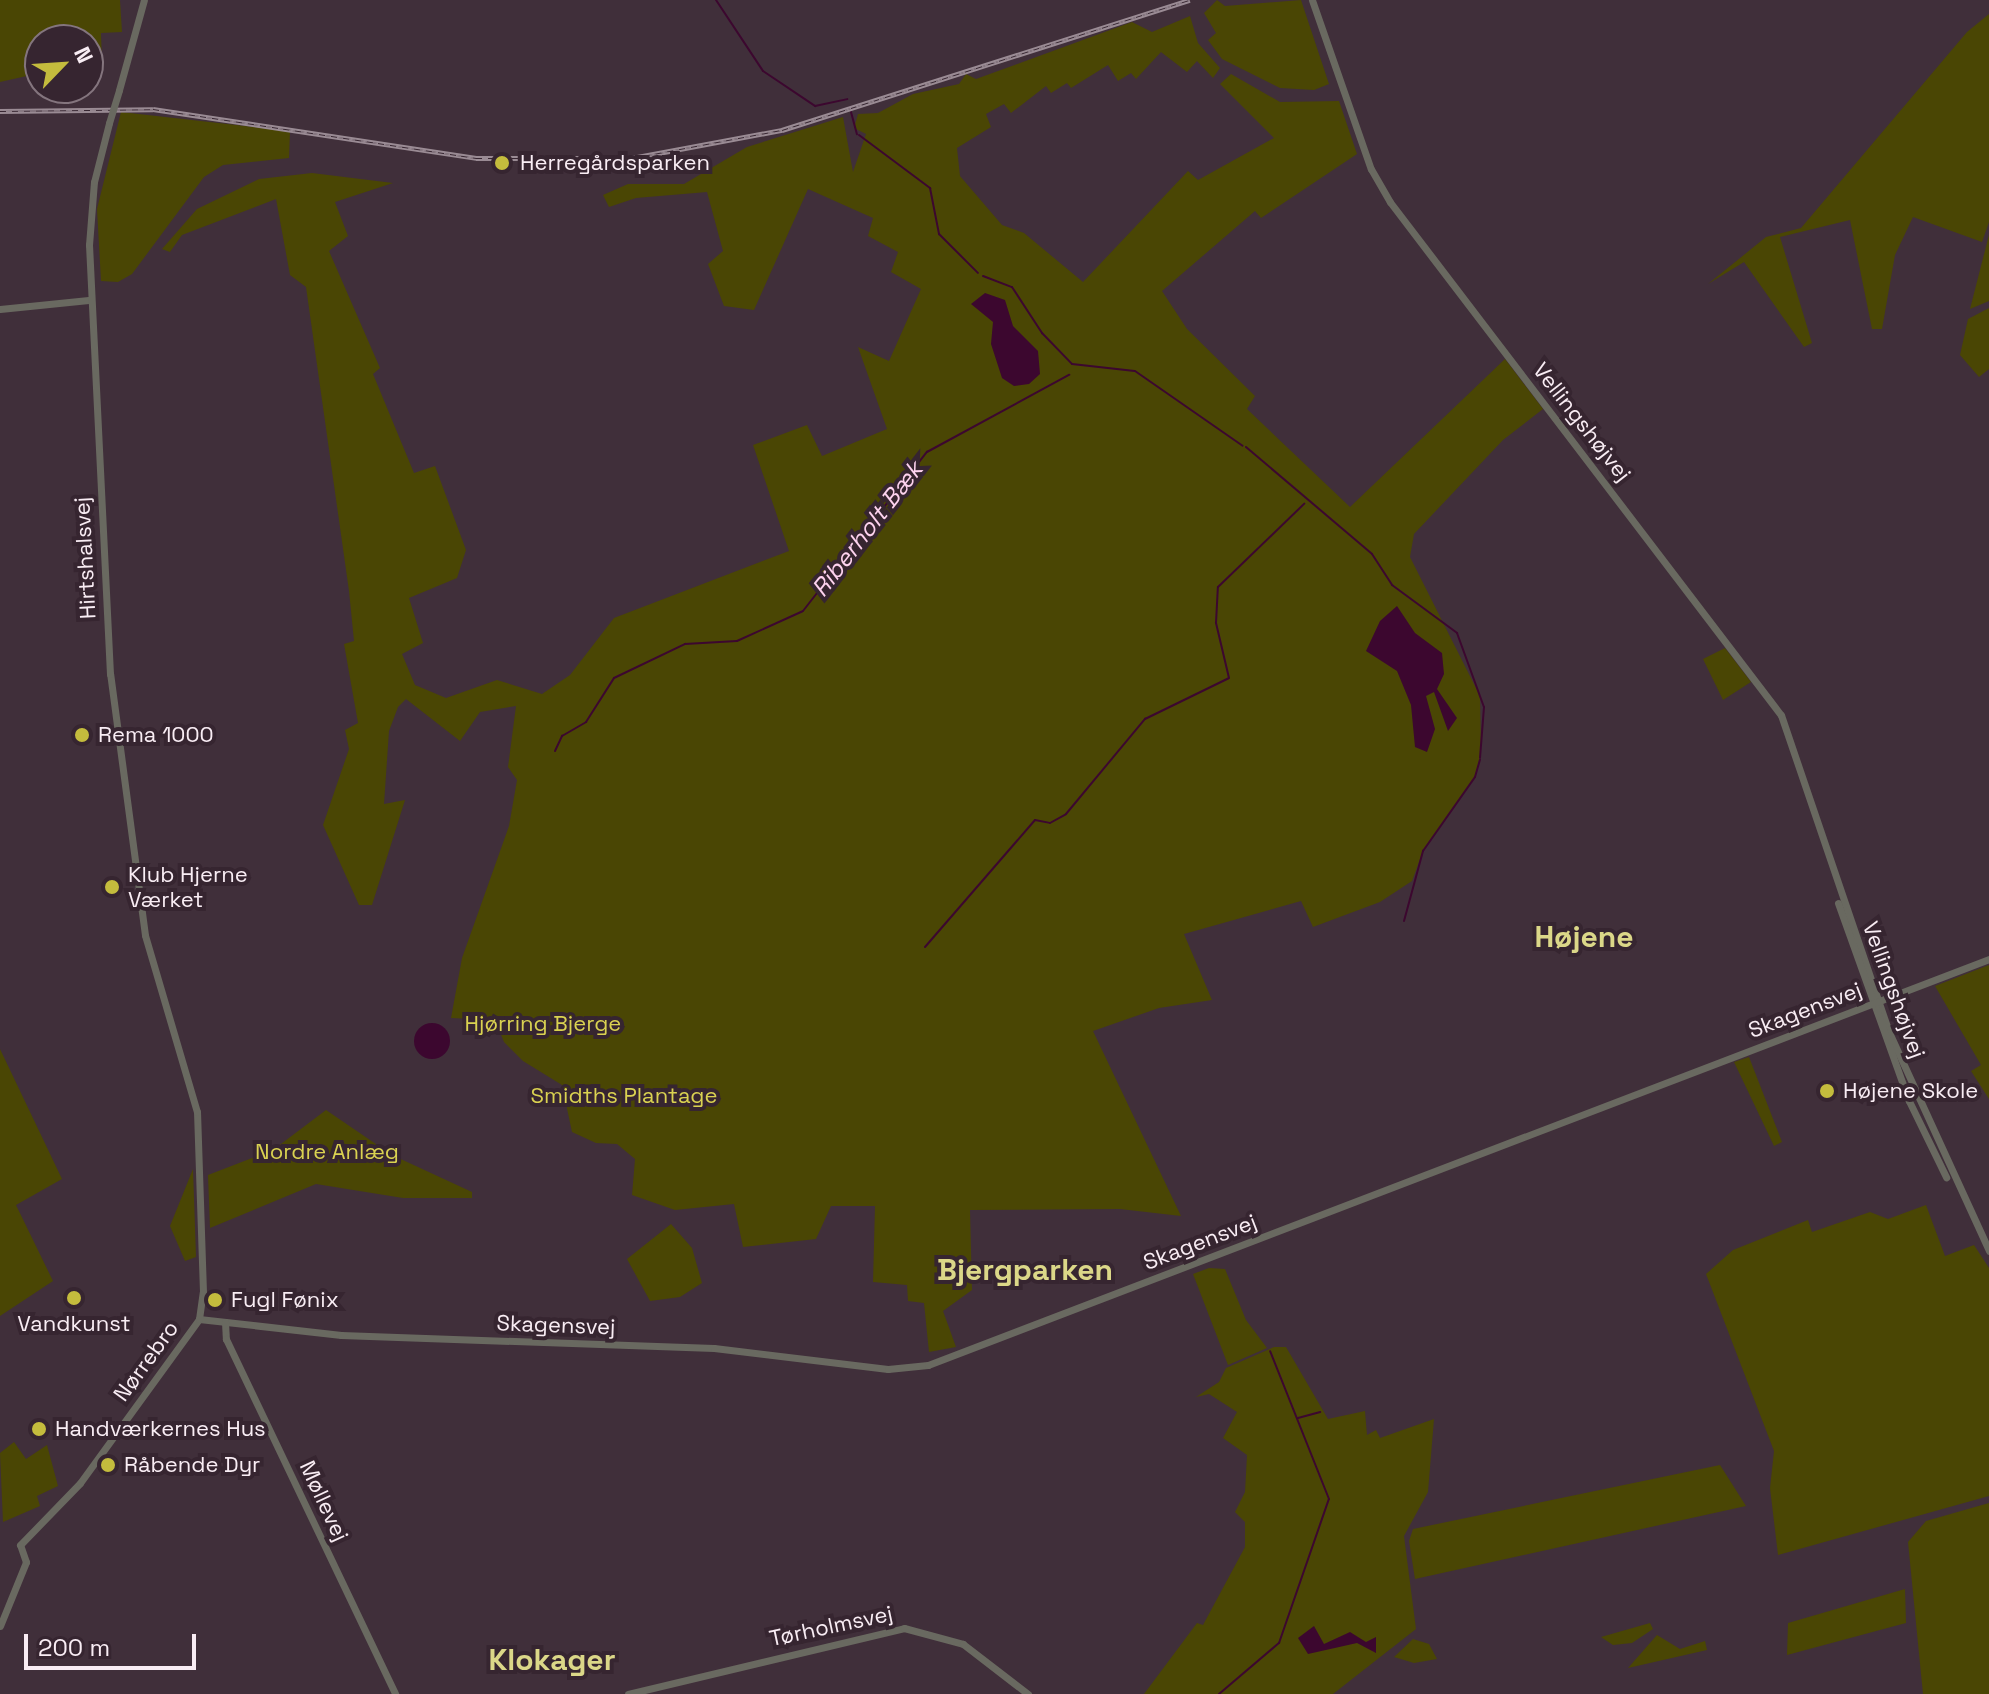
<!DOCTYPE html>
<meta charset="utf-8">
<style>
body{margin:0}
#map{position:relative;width:1989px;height:1694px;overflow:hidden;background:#402f3a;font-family:"Space Grotesk",sans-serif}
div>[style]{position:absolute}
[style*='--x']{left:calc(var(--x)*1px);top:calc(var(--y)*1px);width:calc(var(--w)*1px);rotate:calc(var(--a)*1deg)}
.green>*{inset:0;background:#4a4604}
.water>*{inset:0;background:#3c072f}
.round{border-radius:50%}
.stream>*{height:2px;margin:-1px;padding:0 1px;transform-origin:1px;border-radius:1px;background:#3c072f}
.minor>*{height:7px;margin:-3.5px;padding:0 3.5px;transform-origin:3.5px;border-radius:3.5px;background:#696960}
.rail>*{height:5px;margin-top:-2.5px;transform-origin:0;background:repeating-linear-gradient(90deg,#362530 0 6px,#9a8b94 0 12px);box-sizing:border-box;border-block:2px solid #9a8b94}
.minor-bridge>*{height:7px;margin:-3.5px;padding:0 3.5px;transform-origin:3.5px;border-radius:3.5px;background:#696960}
.dots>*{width:22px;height:22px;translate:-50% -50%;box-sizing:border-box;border:4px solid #362530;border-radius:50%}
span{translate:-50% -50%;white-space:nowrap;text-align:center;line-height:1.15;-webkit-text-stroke:8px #362530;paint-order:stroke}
.poi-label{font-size:22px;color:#f9edf4}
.left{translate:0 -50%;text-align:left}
.street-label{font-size:22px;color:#f9edf4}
.park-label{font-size:22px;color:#dad251}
.water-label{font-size:24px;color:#fed3ef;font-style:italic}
.district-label{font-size:30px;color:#dbd788;font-weight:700}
.north{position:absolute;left:24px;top:24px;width:80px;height:80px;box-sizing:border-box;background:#362530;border:2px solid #84757e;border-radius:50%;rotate:65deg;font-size:22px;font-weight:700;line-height:32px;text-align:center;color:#f9edf4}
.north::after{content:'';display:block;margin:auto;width:28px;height:36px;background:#c4bc3d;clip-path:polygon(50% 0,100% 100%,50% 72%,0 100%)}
.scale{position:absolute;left:24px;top:1634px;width:172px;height:36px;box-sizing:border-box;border:4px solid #f9edf4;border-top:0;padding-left:10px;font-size:24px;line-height:28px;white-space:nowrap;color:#f9edf4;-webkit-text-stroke:6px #362530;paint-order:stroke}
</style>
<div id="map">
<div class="green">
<div style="clip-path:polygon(0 0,120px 0,122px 32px,101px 33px,102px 63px,88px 65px,88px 40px,40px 40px,40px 73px,0 82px)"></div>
<div style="clip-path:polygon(1217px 0,1225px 6px,1301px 0,1329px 84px,1314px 90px,1280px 88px,1222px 59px,1208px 40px,1216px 33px,1204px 13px)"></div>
<div style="clip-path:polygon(1989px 14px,1989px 222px,1982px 242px,1913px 217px,1895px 255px,1882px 329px,1872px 329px,1850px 220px,1780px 237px,1812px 343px,1804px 347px,1744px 262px,1708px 284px,1766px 237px,1801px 228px,1967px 32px)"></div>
<div style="clip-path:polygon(1190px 16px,1198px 43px,1220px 68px,1213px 78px,1197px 61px,1187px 72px,1161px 52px,1136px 79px,1131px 73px,1118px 81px,1108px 65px,1071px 88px,1067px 83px,1051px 93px,1046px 86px,1011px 113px,1004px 104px,986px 114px,991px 127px,957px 148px,960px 176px,1002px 225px,1024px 233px,1083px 282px,1188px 171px,1198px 180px,1274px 138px,1220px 84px,1231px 74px,1280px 102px,1339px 101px,1357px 154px,1261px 218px,1255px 211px,1162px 291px,1187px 329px,1255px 396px,1247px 409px,1350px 507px,1505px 359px,1543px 409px,1503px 440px,1414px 534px,1410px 557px,1480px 696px,1481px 752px,1475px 777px,1423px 851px,1412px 881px,1380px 902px,1313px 927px,1301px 901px,1184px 934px,1212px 1000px,1159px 1008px,1093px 1031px,1181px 1216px,1120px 1209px,970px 1210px,972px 1290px,943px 1311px,956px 1347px,929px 1352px,924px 1303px,908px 1301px,907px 1285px,873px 1282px,875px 1206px,831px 1206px,816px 1239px,743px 1247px,734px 1204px,675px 1210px,632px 1195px,635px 1159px,617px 1144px,596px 1143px,572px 1132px,562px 1085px,523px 1061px,504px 1042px,495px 1020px,451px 1018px,462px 958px,509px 826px,517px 780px,508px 767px,516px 706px,480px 712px,460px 741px,406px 699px,398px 707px,389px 731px,384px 804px,405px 800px,372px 905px,359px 905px,323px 825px,349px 749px,345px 730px,358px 723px,344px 644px,354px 641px,349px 591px,306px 287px,290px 275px,276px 199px,182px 235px,170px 252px,162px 249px,197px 209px,259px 179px,312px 173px,393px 183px,335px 202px,348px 236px,329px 251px,380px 368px,373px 374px,414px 473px,435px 466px,466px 550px,457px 578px,409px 598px,423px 643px,402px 654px,415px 685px,446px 698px,497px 680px,542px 694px,570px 675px,614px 618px,789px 551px,753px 445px,807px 425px,822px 456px,887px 429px,858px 347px,889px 361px,921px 289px,891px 272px,898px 252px,868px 236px,873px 218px,808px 189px,754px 310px,724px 306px,708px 264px,723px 251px,707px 192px,636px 198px,609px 207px,603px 195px,628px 184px,684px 184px,747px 147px,843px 117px,853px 172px,866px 134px,854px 128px,858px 114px,878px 113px,913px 94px,959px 84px,966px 74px,976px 79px,1132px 22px,1152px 32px)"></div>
<div style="clip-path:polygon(121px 112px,290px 131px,289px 158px,223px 165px,204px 177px,132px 274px,118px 282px,101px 281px,97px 209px)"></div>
<div style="clip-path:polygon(1989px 235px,1989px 301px,1970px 309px,1981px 266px)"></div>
<div style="clip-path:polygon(1989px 308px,1989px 369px,1979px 377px,1960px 355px,1968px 319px)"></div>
<div style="clip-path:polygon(1725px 648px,1751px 682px,1723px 700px,1703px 659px)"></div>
<div style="clip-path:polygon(1989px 965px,1989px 1099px,1971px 1071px,1981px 1065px,1935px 986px)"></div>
<div style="clip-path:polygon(0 1049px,62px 1179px,16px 1205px,53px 1281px,0 1316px)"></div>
<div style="clip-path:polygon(1749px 1057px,1782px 1142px,1774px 1146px,1734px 1062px)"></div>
<div style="clip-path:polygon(326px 1110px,392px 1155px,472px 1192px,472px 1198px,403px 1198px,316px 1184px,210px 1228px,208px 1175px,273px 1150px)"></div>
<div style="clip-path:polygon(193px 1169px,196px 1257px,185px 1261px,170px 1226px)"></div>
<div style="clip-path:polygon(1926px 1205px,1945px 1256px,1974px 1245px,1989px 1268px,1989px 1496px,1778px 1555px,1770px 1488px,1774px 1451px,1706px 1274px,1733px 1250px,1808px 1220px,1812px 1232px,1870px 1212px,1888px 1219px)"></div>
<div style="clip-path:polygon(671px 1224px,692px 1248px,702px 1283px,680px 1297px,650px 1301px,627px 1259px)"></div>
<div style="clip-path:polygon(1209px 1268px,1225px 1269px,1246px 1320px,1267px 1348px,1228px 1365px,1193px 1274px)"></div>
<div style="clip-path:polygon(1274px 1347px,1286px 1347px,1328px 1419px,1365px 1411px,1367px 1435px,1376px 1430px,1380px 1438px,1434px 1419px,1428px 1492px,1404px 1536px,1416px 1629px,1333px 1694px,1144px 1694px,1197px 1623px,1203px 1625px,1245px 1547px,1245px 1522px,1235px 1512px,1245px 1492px,1247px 1455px,1223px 1438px,1237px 1412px,1209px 1394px,1196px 1397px,1219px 1382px,1226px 1368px)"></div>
<div style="clip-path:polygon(14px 1442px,26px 1459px,47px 1445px,58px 1486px,37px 1496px,40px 1506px,3px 1522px,0 1453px)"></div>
<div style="clip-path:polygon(1720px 1465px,1746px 1506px,1415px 1579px,1409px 1541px,1413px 1529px)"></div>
<div style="clip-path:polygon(1989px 1503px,1989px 1694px,1923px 1694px,1908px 1542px,1926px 1521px)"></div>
<div style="clip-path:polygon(1905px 1589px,1906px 1623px,1787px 1655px,1788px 1623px)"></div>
<div style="clip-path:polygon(1650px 1623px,1653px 1629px,1632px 1643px,1613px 1645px,1601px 1637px)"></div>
<div style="clip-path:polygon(1657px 1635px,1680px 1649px,1705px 1641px,1707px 1650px,1628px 1668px)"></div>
<div style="clip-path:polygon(1413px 1639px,1429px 1644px,1437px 1659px,1414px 1663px,1394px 1657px)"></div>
</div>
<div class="water">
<div style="clip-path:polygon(985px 293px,1005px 300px,1013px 326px,1038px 351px,1040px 374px,1029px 384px,1014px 386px,1002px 378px,991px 344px,993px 322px,971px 304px)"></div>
<div style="clip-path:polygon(1397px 606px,1415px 633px,1442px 653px,1444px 674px,1437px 689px,1457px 718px,1448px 731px,1434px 692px,1426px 696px,1435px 729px,1427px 752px,1415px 747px,1411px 705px,1397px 671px,1366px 651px,1380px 621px)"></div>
<div class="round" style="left:414px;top:1023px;width:36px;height:36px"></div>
<div style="clip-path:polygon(1314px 1626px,1324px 1644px,1350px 1632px,1366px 1642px,1376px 1637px,1376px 1653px,1357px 1643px,1308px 1654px,1298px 1638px)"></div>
</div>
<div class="stream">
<div style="--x:716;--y:0;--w:85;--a:56.5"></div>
<div style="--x:763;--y:71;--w:63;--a:33.9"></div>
<div style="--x:815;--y:106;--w:33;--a:-12"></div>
<div style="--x:851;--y:112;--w:23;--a:75"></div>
<div style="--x:859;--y:135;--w:89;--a:36.7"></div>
<div style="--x:930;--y:188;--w:47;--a:78.9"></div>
<div style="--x:939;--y:234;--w:55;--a:45"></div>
<div style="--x:983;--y:276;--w:31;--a:21"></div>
<div style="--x:1012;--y:287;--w:55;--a:56.9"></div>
<div style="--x:1042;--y:333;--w:43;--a:45.9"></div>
<div style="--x:1072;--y:364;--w:63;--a:6.3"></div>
<div style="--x:1135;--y:371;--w:131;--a:34.8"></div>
<div style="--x:1246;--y:447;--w:165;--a:40.3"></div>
<div style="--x:1372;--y:554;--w:37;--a:57"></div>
<div style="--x:1392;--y:585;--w:81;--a:36.4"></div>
<div style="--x:1457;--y:633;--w:79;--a:70"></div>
<div style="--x:1484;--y:707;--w:51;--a:94.5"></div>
<div style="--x:555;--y:751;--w:17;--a:-65"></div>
<div style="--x:562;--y:736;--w:28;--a:-30"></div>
<div style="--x:586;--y:722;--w:52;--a:-57.5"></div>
<div style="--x:614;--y:678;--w:79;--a:-25.6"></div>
<div style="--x:685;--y:644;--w:52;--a:-3.3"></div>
<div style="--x:737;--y:641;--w:72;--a:-24.4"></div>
<div style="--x:803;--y:611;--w:202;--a:-52.1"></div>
<div style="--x:927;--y:452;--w:162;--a:-28.5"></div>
<div style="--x:1404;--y:921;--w:73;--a:-74.8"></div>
<div style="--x:1423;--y:851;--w:90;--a:-54.9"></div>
<div style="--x:1475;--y:777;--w:18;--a:-74"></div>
<div style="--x:925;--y:947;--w:168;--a:-49.1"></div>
<div style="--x:1035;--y:820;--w:15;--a:11"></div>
<div style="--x:1050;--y:823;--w:18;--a:-29"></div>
<div style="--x:1066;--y:814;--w:124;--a:-50.3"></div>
<div style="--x:1145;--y:719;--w:93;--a:-26"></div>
<div style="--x:1229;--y:678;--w:57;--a:-103.3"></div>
<div style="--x:1216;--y:623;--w:36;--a:-87"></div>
<div style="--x:1218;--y:587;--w:120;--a:-44"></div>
<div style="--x:1298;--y:1418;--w:23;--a:-15"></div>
<div style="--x:1219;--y:1694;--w:79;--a:-40.4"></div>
<div style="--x:1279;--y:1643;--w:152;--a:-70.9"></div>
<div style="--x:1329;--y:1499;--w:159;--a:-111.7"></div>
</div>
<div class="minor">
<div style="--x:1312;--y:0;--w:179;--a:70.8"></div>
<div style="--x:1371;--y:169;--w:38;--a:60"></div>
<div style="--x:1390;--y:202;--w:645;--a:52.69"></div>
<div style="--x:1781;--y:715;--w:333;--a:71.2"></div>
<div style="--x:1888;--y:1030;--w:243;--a:65.4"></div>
<div style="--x:119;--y:90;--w:93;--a:-74.5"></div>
<div style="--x:0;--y:309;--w:89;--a:-5.8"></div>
<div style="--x:1838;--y:903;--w:210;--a:70.3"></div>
<div style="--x:1909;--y:1101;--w:85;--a:64"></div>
<div style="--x:199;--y:1319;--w:143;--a:6.4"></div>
<div style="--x:341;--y:1335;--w:373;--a:2"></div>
<div style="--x:714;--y:1348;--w:175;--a:6.9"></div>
<div style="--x:888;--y:1369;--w:40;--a:-5.7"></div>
<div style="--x:928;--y:1365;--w:1136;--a:-20.94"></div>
<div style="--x:225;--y:1322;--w:17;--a:87"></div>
<div style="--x:226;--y:1339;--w:393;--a:64.5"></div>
<div style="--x:0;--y:1626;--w:69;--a:-67.9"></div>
<div style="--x:26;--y:1562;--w:18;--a:-109"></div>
<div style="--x:20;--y:1545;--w:86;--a:-45.9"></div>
<div style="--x:80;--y:1483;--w:203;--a:-54"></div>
<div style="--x:199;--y:1319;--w:27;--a:-82"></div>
<div style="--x:203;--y:1292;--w:180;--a:-91.9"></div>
<div style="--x:197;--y:1112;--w:184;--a:-106.4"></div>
<div style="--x:145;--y:935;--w:263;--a:-97.6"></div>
<div style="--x:110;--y:674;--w:430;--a:-92.8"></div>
<div style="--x:89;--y:245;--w:63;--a:-85.5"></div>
<div style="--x:94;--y:182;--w:61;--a:-75.7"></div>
<div style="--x:628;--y:1694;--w:284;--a:-13.4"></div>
<div style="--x:904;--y:1628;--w:61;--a:15.2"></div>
<div style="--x:963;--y:1644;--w:82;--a:37.6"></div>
</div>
<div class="rail">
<div style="--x:0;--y:111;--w:153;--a:-0.7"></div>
<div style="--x:153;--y:109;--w:327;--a:8.6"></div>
<div style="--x:476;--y:158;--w:156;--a:0"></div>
<div style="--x:632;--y:158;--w:153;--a:-10.6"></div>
<div style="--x:782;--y:130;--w:428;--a:-17.7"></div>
</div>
<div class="minor-bridge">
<div style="--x:109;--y:123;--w:34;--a:-73"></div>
</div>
<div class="dots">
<div style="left:502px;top:163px;background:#c4bc3d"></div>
<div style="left:82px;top:735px;background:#c4bc3d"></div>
<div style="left:112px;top:887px;background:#c4bc3d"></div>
<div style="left:1827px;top:1091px;background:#c4bc3d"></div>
<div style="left:74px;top:1298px;background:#c4bc3d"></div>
<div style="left:215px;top:1300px;background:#c4bc3d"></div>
<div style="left:39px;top:1429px;background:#c4bc3d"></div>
<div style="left:108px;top:1465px;background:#c4bc3d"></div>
</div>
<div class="poi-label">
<span class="left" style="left:520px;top:163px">Herregårdsparken</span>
<span class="left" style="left:98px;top:735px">Rema 1000</span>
<span class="left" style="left:128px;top:887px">Klub Hjerne<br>Værket</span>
<span class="left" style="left:1843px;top:1091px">Højene Skole</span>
<span class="left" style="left:231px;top:1300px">Fugl Fønix</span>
<span style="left:74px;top:1324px">Vandkunst</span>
<span class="left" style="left:55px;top:1429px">Handværkernes Hus</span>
<span class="left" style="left:124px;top:1465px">Råbende Dyr</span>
</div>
<div class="street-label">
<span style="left:1582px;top:422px;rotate:52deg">Vellingshøjvej</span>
<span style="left:85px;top:558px;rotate:-93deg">Hirtshalsvej</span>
<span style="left:1894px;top:990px;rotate:70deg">Vellingshøjvej</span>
<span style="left:1805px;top:1010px;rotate:-21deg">Skagensvej</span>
<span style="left:1200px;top:1242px;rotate:-21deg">Skagensvej</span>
<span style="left:556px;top:1325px;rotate:2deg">Skagensvej</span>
<span style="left:146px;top:1361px;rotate:-54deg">Nørrebro</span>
<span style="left:324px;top:1501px;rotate:65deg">Møllevej</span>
<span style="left:831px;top:1626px;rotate:-12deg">Tørholmsvej</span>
</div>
<div class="park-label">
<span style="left:543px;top:1024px">Hjørring Bjerge</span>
<span style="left:624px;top:1096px">Smidths Plantage</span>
<span style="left:327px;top:1152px">Nordre Anlæg</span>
</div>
<div class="water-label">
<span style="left:867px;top:529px;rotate:-52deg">Riberholt Bæk</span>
</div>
<div class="district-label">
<span style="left:1584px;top:937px">Højene</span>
<span style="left:1025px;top:1270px">Bjergparken</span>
<span style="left:552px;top:1660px">Klokager</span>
</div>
<div class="north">N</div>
<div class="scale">200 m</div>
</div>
